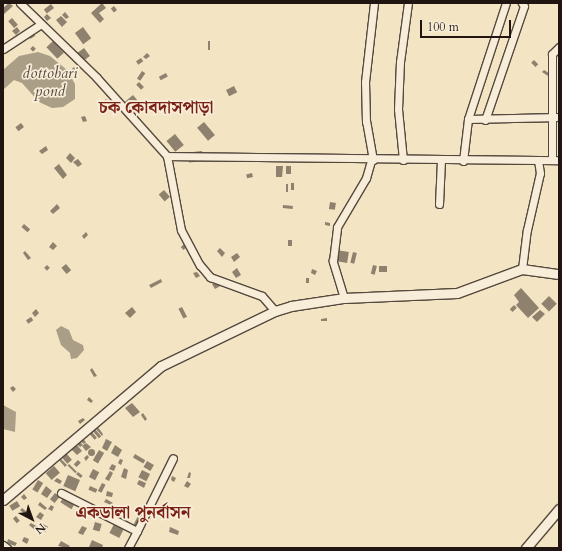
<!DOCTYPE html>
<meta charset="utf-8">
<style>
body{margin:0}
#map{position:relative;width:562px;height:551px;overflow:hidden;background:#f3e4c3;font-family:Cardo,"Noto Serif Bengali",serif}
div>[style]{position:absolute}
[style*='--x']{left:calc(var(--x)*1px);top:calc(var(--y)*1px);width:calc(var(--w)*1px);rotate:calc(var(--a)*1deg)}
.water>*{inset:0;background:#ab9e86}
.building>*{inset:0;background:#8e816e;transform-origin:0 0}
.round{border-radius:50%}
.roads{filter:drop-shadow(1px 0 #55493e) drop-shadow(-1px 0 #55493e) drop-shadow(0 1px #55493e) drop-shadow(0 -1px #55493e)}
.street>*{height:7px;margin:-3.5px;padding:0 3.5px;transform-origin:3.5px;border-radius:3.5px;background:#f7edd8}
.secondary>*{height:9px;margin:-4.5px;padding:0 4.5px;transform-origin:4.5px;border-radius:4.5px;background:#f7edd8}
span{translate:-50% -50%;white-space:nowrap;text-align:center;line-height:1.15;-webkit-text-stroke:3.5px #f7edd8;paint-order:stroke}
.water-label{font-size:16px;color:#584c40;font-style:italic}
.quarter-label{font-size:17px;color:#7a1f14;font-weight:700}
.frame{position:absolute;inset:0;border:4px solid #201511;pointer-events:none}
.north{position:absolute;left:12px;top:499px;width:40px;height:40px;-webkit-text-stroke:3px #f7edd8;paint-order:stroke;rotate:139deg;font-size:11px;font-weight:700;line-height:16px;text-align:center;color:#201511}
.north::after{content:'';display:block;margin:auto;width:14px;height:18px;background:#201511;clip-path:polygon(50% 0,100% 100%,50% 72%,0 100%)}
.scale{position:absolute;left:420px;top:20px;width:91px;height:18px;box-sizing:border-box;border:2px solid #201511;border-top:0;padding-left:5px;font-size:12px;line-height:14px;white-space:nowrap;color:#201511;-webkit-text-stroke:3px #f7edd8;paint-order:stroke}
</style>
<div id="map">
<div class="water">
<div style="clip-path:polygon(38px 52px,50px 56px,67px 70px,75px 84px,75px 99px,63px 107px,52px 108px,39px 102px,22px 83px,14px 80px,3px 90px,3px 70px,19px 56px)"></div>
<div style="clip-path:polygon(61px 326px,69px 330px,73px 340px,83px 345px,84px 350px,77px 358px,71px 359px,70px 353px,61px 345px,56px 330px)"></div>
<div style="clip-path:polygon(3px 405px,16px 412px,15px 432px,3px 429px)"></div>
</div>
<div class="building">
<div style="clip-path:polygon(9px 3px,13px 6px,3px 15px,3px 8px)"></div>
<div style="clip-path:polygon(102px 3px,106px 8px,99px 13px,104px 19px,100px 23px,91px 13px)"></div>
<div style="left:51px;top:4px;width:5px;height:9px;rotate:53deg"></div>
<div style="left:114px;top:6px;width:5px;height:4px;rotate:53deg"></div>
<div style="clip-path:polygon(65px 12px,69px 17px,66px 19px,62px 15px)"></div>
<div style="clip-path:polygon(47px 14px,51px 18px,47px 21px,44px 17px)"></div>
<div style="clip-path:polygon(61px 16px,67px 22px,62px 27px,56px 20px)"></div>
<div style="left:12px;top:18px;width:9px;height:5px;rotate:49deg"></div>
<div style="clip-path:polygon(17px 27px,20px 31px,16px 35px,12px 31px)"></div>
<div style="left:83px;top:27px;width:14px;height:10px;rotate:54deg"></div>
<div style="clip-path:polygon(34px 33px,35px 36px,30px 39px,29px 36px)"></div>
<div style="left:53px;top:41px;width:16px;height:9px;rotate:47deg"></div>
<div style="left:208px;top:41px;width:2px;height:9px"></div>
<div style="left:33px;top:46px;width:4px;height:4px;rotate:45deg"></div>
<div style="left:84px;top:48px;width:10px;height:11px;rotate:53deg"></div>
<div style="clip-path:polygon(147px 53px,150px 56px,146px 59px,143px 57px)"></div>
<div style="left:141px;top:58px;width:4px;height:6px;rotate:56deg"></div>
<div style="left:534px;top:60px;width:6px;height:4px;rotate:45deg"></div>
<div style="left:74px;top:67px;width:6px;height:3px;rotate:45deg"></div>
<div style="clip-path:polygon(544px 70px,549px 73px,548px 76px,542px 72px)"></div>
<div style="left:142px;top:71px;width:4px;height:9px;rotate:34deg"></div>
<div style="left:166px;top:73px;width:4px;height:8px;rotate:63deg"></div>
<div style="left:139px;top:82px;width:7px;height:4px;rotate:45deg"></div>
<div style="left:234px;top:86px;width:7px;height:9px;rotate:63deg"></div>
<div style="left:133px;top:95px;width:8px;height:12px;rotate:50deg"></div>
<div style="left:106px;top:99px;width:4px;height:6px;rotate:45deg"></div>
<div style="clip-path:polygon(85px 116px,87px 121px,83px 122px,81px 117px)"></div>
<div style="left:204px;top:122px;width:17px;height:9px;rotate:50deg"></div>
<div style="left:21px;top:123px;width:5px;height:7px;rotate:53deg"></div>
<div style="left:175px;top:134px;width:14px;height:11px;rotate:51deg"></div>
<div style="clip-path:polygon(46px 146px,48px 150px,42px 154px,39px 151px)"></div>
<div style="left:202px;top:151px;width:10px;height:14px;rotate:84deg"></div>
<div style="clip-path:polygon(70px 153px,75px 158px,71px 163px,66px 158px)"></div>
<div style="clip-path:polygon(78px 159px,82px 164px,78px 167px,73px 162px)"></div>
<div style="clip-path:polygon(59px 164px,67px 175px,63px 179px,54px 168px)"></div>
<div style="clip-path:polygon(276px 166px,283px 166px,282px 177px,276px 177px)"></div>
<div style="left:286px;top:166px;width:5px;height:8px"></div>
<div style="left:252px;top:173px;width:4px;height:6px;rotate:76deg"></div>
<div style="left:291px;top:183px;width:3px;height:7px"></div>
<div style="left:286px;top:184px;width:2px;height:8px"></div>
<div style="left:164px;top:190px;width:9px;height:7px;rotate:49deg"></div>
<div style="left:330px;top:202px;width:6px;height:7px;rotate:9deg"></div>
<div style="clip-path:polygon(57px 204px,60px 208px,53px 214px,50px 211px)"></div>
<div style="left:283px;top:205px;width:10px;height:3px;rotate:6deg"></div>
<div style="clip-path:polygon(325px 222px,330px 223px,330px 226px,325px 225px)"></div>
<div style="left:24px;top:224px;width:8px;height:4px;rotate:40deg"></div>
<div style="clip-path:polygon(86px 232px,88px 235px,84px 239px,82px 236px)"></div>
<div style="left:288px;top:240px;width:4px;height:6px"></div>
<div style="clip-path:polygon(53px 242px,57px 246px,53px 250px,49px 247px)"></div>
<div style="left:185px;top:243px;width:4px;height:6px;rotate:45deg"></div>
<div style="clip-path:polygon(220px 248px,225px 253px,222px 257px,217px 251px)"></div>
<div style="left:336px;top:250px;width:13px;height:11px;rotate:9deg"></div>
<div style="clip-path:polygon(25px 251px,31px 258px,28px 260px,23px 253px)"></div>
<div style="left:353px;top:252px;width:4px;height:11px;rotate:14deg"></div>
<div style="clip-path:polygon(237px 253px,240px 257px,234px 262px,231px 257px)"></div>
<div style="left:66px;top:264px;width:8px;height:6px;rotate:50deg"></div>
<div style="left:47px;top:265px;width:4px;height:4px;rotate:45deg"></div>
<div style="left:373px;top:265px;width:4px;height:9px;rotate:14deg"></div>
<div style="left:379px;top:266px;width:8px;height:6px"></div>
<div style="clip-path:polygon(237px 268px,241px 275px,236px 278px,232px 272px)"></div>
<div style="clip-path:polygon(312px 269px,317px 271px,315px 275px,311px 273px)"></div>
<div style="clip-path:polygon(197px 272px,200px 276px,196px 278px,193px 273px)"></div>
<div style="left:306px;top:278px;width:3px;height:5px"></div>
<div style="clip-path:polygon(161px 279px,162px 282px,151px 288px,149px 285px)"></div>
<div style="clip-path:polygon(220px 281px,222px 285px,215px 289px,212px 284px)"></div>
<div style="clip-path:polygon(521px 288px,539px 308px,528px 318px,516px 305px,519px 302px,514px 295px)"></div>
<div style="left:549px;top:296px;width:11px;height:11px;rotate:45deg"></div>
<div style="left:514px;top:305px;width:4px;height:6px;rotate:45deg"></div>
<div style="clip-path:polygon(132px 307px,136px 312px,130px 318px,125px 313px)"></div>
<div style="left:182px;top:307px;width:11px;height:4px;rotate:63deg"></div>
<div style="clip-path:polygon(36px 309px,39px 313px,35px 317px,32px 313px)"></div>
<div style="clip-path:polygon(540px 310px,545px 314px,537px 322px,532px 317px)"></div>
<div style="left:31px;top:317px;width:4px;height:6px;rotate:56deg"></div>
<div style="clip-path:polygon(327px 318px,327px 321px,321px 321px,321px 319px)"></div>
<div style="clip-path:polygon(92px 368px,97px 376px,94px 377px,90px 370px)"></div>
<div style="clip-path:polygon(13px 386px,16px 389px,13px 392px,10px 388px)"></div>
<div style="clip-path:polygon(89px 397px,93px 401px,91px 403px,87px 400px)"></div>
<div style="clip-path:polygon(132px 403px,140px 412px,133px 417px,125px 408px)"></div>
<div style="clip-path:polygon(143px 413px,147px 419px,145px 421px,141px 415px)"></div>
<div style="clip-path:polygon(83px 418px,85px 420px,80px 424px,78px 421px)"></div>
<div style="clip-path:polygon(97px 426px,103px 434px,102px 436px,95px 428px)"></div>
<div style="left:94px;top:428px;width:11px;height:3px;rotate:49deg"></div>
<div style="left:91px;top:431px;width:9px;height:3px;rotate:49deg"></div>
<div style="clip-path:polygon(83px 439px,86px 442px,84px 444px,80px 441px)"></div>
<div style="clip-path:polygon(106px 439px,112px 442px,107px 451px,102px 448px)"></div>
<div style="clip-path:polygon(80px 442px,83px 445px,80px 447px,77px 444px)"></div>
<div style="clip-path:polygon(86px 443px,91px 447px,86px 451px,82px 446px)"></div>
<div style="clip-path:polygon(76px 444px,82px 451px,77px 455px,71px 449px)"></div>
<div style="clip-path:polygon(115px 445px,122px 450px,118px 457px,111px 453px)"></div>
<div class="round" style="left:87.5px;top:448.5px;width:7px;height:7px"></div>
<div style="left:99px;top:450px;width:6px;height:12px;rotate:31deg"></div>
<div style="left:66px;top:453px;width:9px;height:6px;rotate:49deg"></div>
<div style="left:135px;top:454px;width:12px;height:4px;rotate:31deg"></div>
<div style="clip-path:polygon(87px 455px,89px 457px,86px 461px,84px 458px)"></div>
<div style="clip-path:polygon(61px 459px,67px 465px,65px 467px,59px 460px)"></div>
<div style="clip-path:polygon(120px 459px,123px 460px,121px 465px,118px 463px)"></div>
<div style="left:78px;top:460px;width:4px;height:6px;rotate:45deg"></div>
<div style="left:147px;top:461px;width:8px;height:7px;rotate:30deg"></div>
<div style="left:69px;top:464px;width:11px;height:2px;rotate:45deg"></div>
<div style="clip-path:polygon(112px 464px,116px 466px,114px 471px,109px 469px)"></div>
<div style="left:54px;top:466px;width:9px;height:11px;rotate:49deg"></div>
<div style="clip-path:polygon(124px 468px,128px 470px,126px 479px,121px 477px)"></div>
<div style="left:93px;top:469px;width:7px;height:9px;rotate:27deg"></div>
<div style="left:142px;top:470px;width:9px;height:8px;rotate:27deg"></div>
<div style="clip-path:polygon(110px 471px,113px 473px,109px 481px,105px 479px)"></div>
<div style="left:78px;top:472px;width:6px;height:3px;rotate:39deg"></div>
<div style="clip-path:polygon(189px 472px,191px 473px,190px 478px,187px 478px)"></div>
<div style="left:68px;top:475px;width:13px;height:12px;rotate:23deg"></div>
<div style="clip-path:polygon(172px 476px,176px 478px,174px 482px,171px 480px)"></div>
<div style="clip-path:polygon(57px 478px,62px 481px,60px 484px,54px 481px)"></div>
<div style="left:38px;top:480px;width:6px;height:11px;rotate:31deg"></div>
<div style="clip-path:polygon(139px 480px,146px 483px,144px 488px,137px 484px)"></div>
<div style="clip-path:polygon(187px 481px,191px 484px,188px 488px,184px 486px)"></div>
<div style="left:102px;top:483px;width:4px;height:9px;rotate:27deg"></div>
<div style="clip-path:polygon(46px 486px,52px 491px,47px 498px,41px 494px)"></div>
<div style="left:90px;top:486px;width:8px;height:4px;rotate:23deg"></div>
<div style="clip-path:polygon(107px 491px,113px 493px,112px 497px,106px 496px)"></div>
<div style="left:55px;top:493px;width:6px;height:8px;rotate:39deg"></div>
<div style="clip-path:polygon(24px 494px,27px 498px,24px 500px,21px 497px)"></div>
<div style="left:63px;top:498px;width:13px;height:5px;rotate:32deg"></div>
<div style="clip-path:polygon(106px 499px,113px 503px,111px 505px,104px 502px)"></div>
<div style="left:17px;top:501px;width:6px;height:9px;rotate:59deg"></div>
<div style="clip-path:polygon(40px 502px,47px 508px,45px 510px,38px 505px)"></div>
<div style="clip-path:polygon(51px 505px,54px 507px,52px 511px,48px 509px)"></div>
<div style="clip-path:polygon(114px 507px,122px 509px,121px 512px,114px 509px)"></div>
<div style="left:22px;top:508px;width:6px;height:3px;rotate:39deg"></div>
<div style="clip-path:polygon(112px 509px,120px 514px,119px 517px,110px 512px)"></div>
<div style="clip-path:polygon(40px 512px,44px 515px,41px 520px,36px 517px)"></div>
<div style="left:16px;top:516px;width:6px;height:4px;rotate:51deg"></div>
<div style="left:138px;top:516px;width:2px;height:11px;rotate:27deg"></div>
<div style="left:95px;top:522px;width:7px;height:8px;rotate:16deg"></div>
<div style="clip-path:polygon(31px 523px,38px 527px,35px 530px,29px 525px)"></div>
<div style="left:43px;top:524px;width:6px;height:6px;rotate:31deg"></div>
<div style="left:114px;top:524px;width:11px;height:10px;rotate:27deg"></div>
<div style="clip-path:polygon(82px 526px,87px 528px,83px 535px,78px 533px)"></div>
<div style="clip-path:polygon(170px 527px,179px 531px,178px 535px,169px 532px)"></div>
<div style="clip-path:polygon(24px 537px,29px 539px,27px 544px,22px 541px)"></div>
<div style="clip-path:polygon(8px 539px,17px 543px,15px 546px,7px 543px)"></div>
<div style="clip-path:polygon(92px 540px,103px 545px,102px 548px,89px 547px)"></div>
<div style="clip-path:polygon(61px 541px,70px 546px,68px 548px,58px 546px)"></div>
</div>
<div class="roads">
<div class="street">
<div style="--x:20;--y:3;--w:107;--a:44.2"></div>
<div style="--x:97;--y:78;--w:105;--a:48.1"></div>
<div style="--x:167;--y:156;--w:392;--a:0.6"></div>
<div style="--x:3;--y:49;--w:45;--a:-33.3"></div>
<div style="--x:468;--y:119;--w:91;--a:-1.3"></div>
<div style="--x:485;--y:120;--w:120;--a:-71.1"></div>
<div style="--x:524;--y:6;--w:4;--a:-124"></div>
<div style="--x:167;--y:156;--w:75;--a:79.3"></div>
<div style="--x:181;--y:230;--w:40;--a:62"></div>
<div style="--x:200;--y:265;--w:16;--a:50"></div>
<div style="--x:210;--y:277;--w:55;--a:20.1"></div>
<div style="--x:262;--y:296;--w:20;--a:49"></div>
<div style="--x:373;--y:160;--w:39;--a:-100"></div>
<div style="--x:366;--y:122;--w:40;--a:-91.4"></div>
<div style="--x:365;--y:82;--w:80;--a:-83.5"></div>
<div style="--x:403;--y:160;--w:51;--a:-95.6"></div>
<div style="--x:398;--y:109;--w:47;--a:-87.6"></div>
<div style="--x:400;--y:62;--w:60;--a:-82.3"></div>
<div style="--x:552;--y:160;--w:106;--a:-90"></div>
<div style="--x:552;--y:54;--w:10;--a:-45"></div>
<div style="--x:463;--y:161;--w:42;--a:-83.2"></div>
<div style="--x:468;--y:119;--w:122;--a:-71.9"></div>
<div style="--x:439;--y:204;--w:44;--a:-87.4"></div>
<div style="--x:522;--y:269;--w:39;--a:-83"></div>
<div style="--x:527;--y:230;--w:58;--a:-77.2"></div>
<div style="--x:540;--y:173;--w:12;--a:-99"></div>
<div style="--x:344;--y:298;--w:39;--a:-107"></div>
<div style="--x:333;--y:261;--w:34;--a:-83"></div>
<div style="--x:337;--y:227;--w:57;--a:-59.4"></div>
<div style="--x:366;--y:178;--w:19;--a:-74"></div>
<div style="--x:61;--y:493;--w:85;--a:26.6"></div>
<div style="--x:137;--y:531;--w:19;--a:118"></div>
<div style="--x:137;--y:531;--w:81;--a:-63.7"></div>
<div style="--x:3;--y:545;--w:5;--a:37"></div>
</div>
<div class="secondary">
<div style="--x:3;--y:500;--w:207;--a:-40.3"></div>
<div style="--x:161;--y:366;--w:127;--a:-25.8"></div>
<div style="--x:275;--y:311;--w:17;--a:-17"></div>
<div style="--x:291;--y:306;--w:54;--a:-8.6"></div>
<div style="--x:344;--y:298;--w:113;--a:-2.5"></div>
<div style="--x:457;--y:293;--w:69;--a:-20.3"></div>
<div style="--x:522;--y:269;--w:37;--a:8"></div>
<div style="--x:526;--y:548;--w:51;--a:-49.8"></div>
</div>
</div>
<div class="water-label">
<span style="left:50px;top:82px">dottobari<br>pond</span>
</div>
<div class="quarter-label">
<span style="left:156px;top:108px">চক কোবদাসপাড়া</span>
<span style="left:133px;top:513px">একডালা পুনর্বাসন</span>
</div>
<div class="frame"></div>
<div class="north">N</div>
<div class="scale">100 m</div>
</div>
